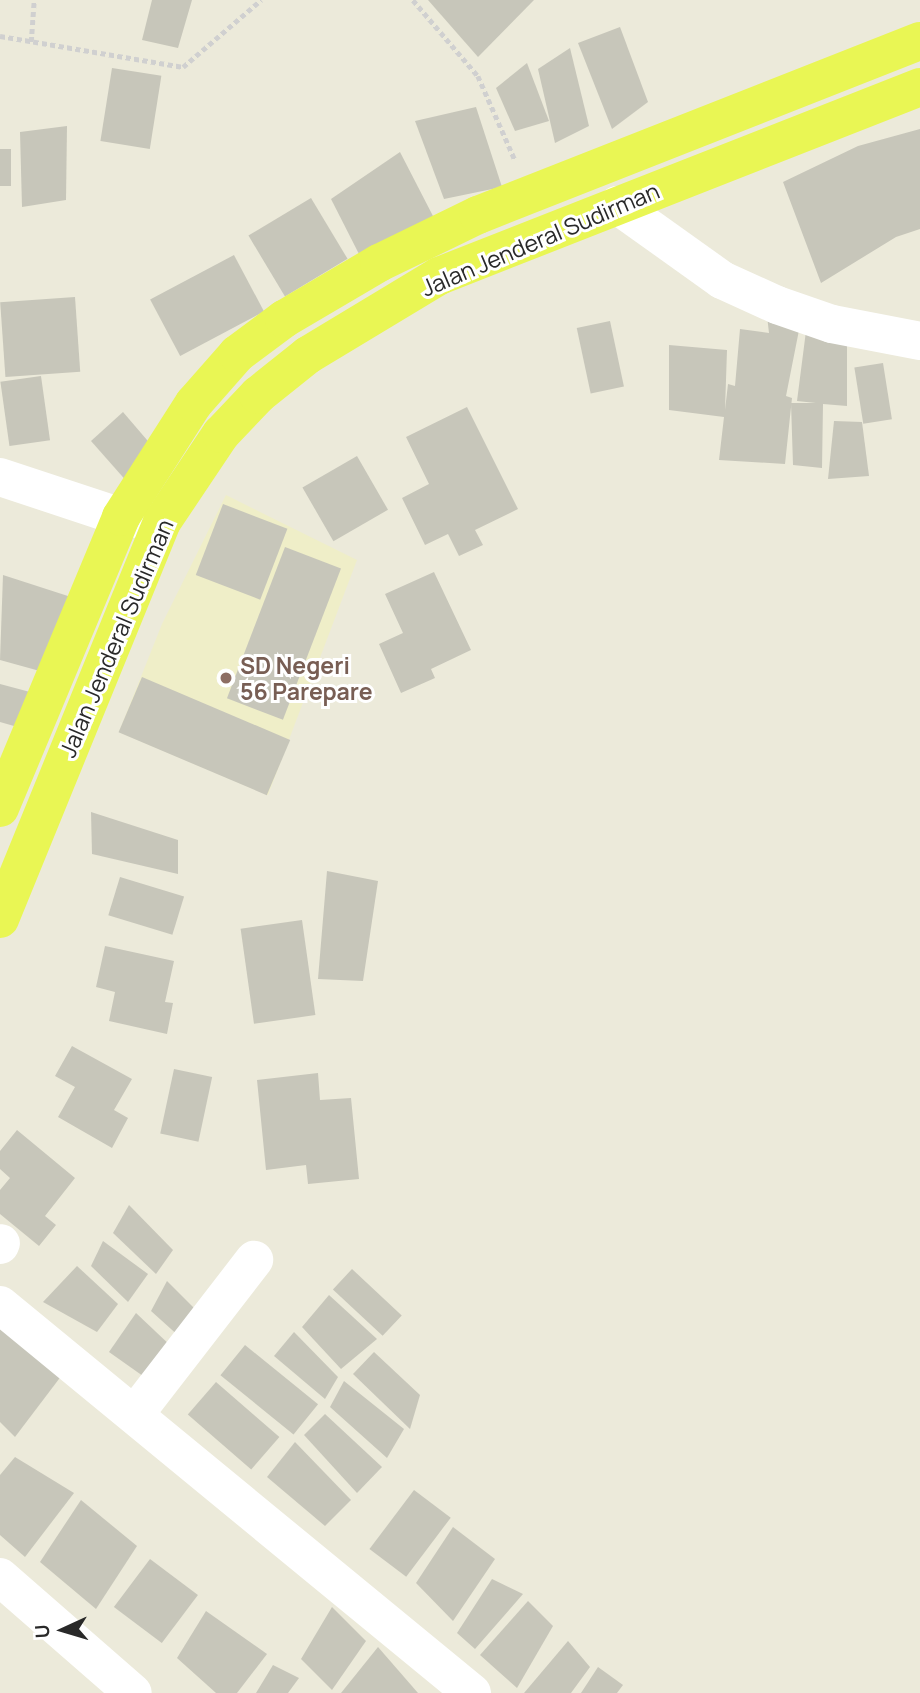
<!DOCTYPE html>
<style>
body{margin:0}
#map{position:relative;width:920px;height:1693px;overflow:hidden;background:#eceada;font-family:Manrope,sans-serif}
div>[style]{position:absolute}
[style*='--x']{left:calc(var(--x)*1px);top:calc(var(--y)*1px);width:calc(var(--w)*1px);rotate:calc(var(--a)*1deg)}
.education>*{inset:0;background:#efeec8}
.building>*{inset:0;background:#c7c6ba;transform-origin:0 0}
.path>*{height:4.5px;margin-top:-2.25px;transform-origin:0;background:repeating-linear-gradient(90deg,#d0d0d0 0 5px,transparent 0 8.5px)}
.minor>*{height:38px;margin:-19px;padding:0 19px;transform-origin:19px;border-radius:19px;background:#fff}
.major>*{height:38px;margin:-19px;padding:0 19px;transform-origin:19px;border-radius:19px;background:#e9f654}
.dots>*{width:19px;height:19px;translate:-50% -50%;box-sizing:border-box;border:4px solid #fff;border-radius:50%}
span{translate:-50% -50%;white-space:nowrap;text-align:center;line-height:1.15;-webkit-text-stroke:6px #fff;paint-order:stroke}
.street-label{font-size:23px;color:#292929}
.education-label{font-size:23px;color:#785e54;font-weight:700}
.left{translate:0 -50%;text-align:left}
.north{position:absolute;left:28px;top:1595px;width:70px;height:70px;-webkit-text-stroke:5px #fff;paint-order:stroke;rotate:266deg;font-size:19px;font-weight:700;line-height:28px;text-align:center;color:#292929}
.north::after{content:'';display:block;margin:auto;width:24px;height:32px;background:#292929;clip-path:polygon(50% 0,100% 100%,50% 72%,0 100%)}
</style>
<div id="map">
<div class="education">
<div style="clip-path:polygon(226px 495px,357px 560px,268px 795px,119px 732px,162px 624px)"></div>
</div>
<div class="building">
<div style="clip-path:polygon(152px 0,192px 0,178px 48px,142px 40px)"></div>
<div style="clip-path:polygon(428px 0,534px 0,478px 57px)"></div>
<div style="clip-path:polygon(620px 27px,648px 102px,612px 129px,578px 43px)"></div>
<div style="clip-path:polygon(570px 48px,589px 126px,555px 143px,538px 69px)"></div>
<div style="clip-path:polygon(527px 63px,549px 121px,515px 131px,496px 88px)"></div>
<div style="left:112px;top:68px;width:50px;height:74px;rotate:9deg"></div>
<div style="clip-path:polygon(476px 107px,502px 187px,444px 199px,415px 121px)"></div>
<div style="clip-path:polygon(67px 126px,66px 200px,22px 207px,20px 132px)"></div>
<div style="clip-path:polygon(920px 129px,920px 229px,896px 237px,821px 283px,783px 182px,858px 146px)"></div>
<div style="left:0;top:149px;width:11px;height:37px"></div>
<div style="clip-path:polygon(400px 152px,434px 218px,360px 256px,331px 199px)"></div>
<div style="left:311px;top:198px;width:71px;height:73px;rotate:59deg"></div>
<div style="left:234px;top:255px;width:64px;height:95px;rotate:62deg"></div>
<div style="left:75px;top:297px;width:75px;height:75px;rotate:86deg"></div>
<div style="clip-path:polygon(767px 316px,801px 320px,786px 396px,792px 398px,785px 464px,719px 460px,724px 417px,669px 410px,669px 345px,727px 350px,725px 410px,728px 384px,735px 386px,740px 329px,769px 333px)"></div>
<div style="left:610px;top:321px;width:67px;height:34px;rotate:78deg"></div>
<div style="clip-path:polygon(847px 327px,847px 406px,823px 404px,822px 468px,793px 465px,791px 403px,816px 403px,797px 401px,806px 331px)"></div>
<div style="left:883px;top:363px;width:57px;height:29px;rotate:81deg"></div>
<div style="left:41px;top:376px;width:65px;height:41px;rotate:82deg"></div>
<div style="clip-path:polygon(467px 407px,518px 509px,475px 530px,483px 545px,459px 556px,448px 534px,425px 545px,402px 498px,429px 484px,406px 437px)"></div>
<div style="clip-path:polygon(123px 412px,153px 447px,129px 484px,91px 441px)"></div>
<div style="clip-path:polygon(834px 421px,862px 422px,869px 476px,828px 479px)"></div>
<div style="left:357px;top:456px;width:62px;height:63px;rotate:60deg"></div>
<div style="left:223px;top:504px;width:69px;height:76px;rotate:21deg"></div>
<div style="left:285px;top:547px;width:60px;height:162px;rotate:21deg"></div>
<div style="clip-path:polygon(434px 572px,471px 650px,431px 669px,435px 678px,401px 693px,379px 644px,403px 633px,385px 594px)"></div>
<div style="clip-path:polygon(3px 575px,71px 597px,47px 673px,0 660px)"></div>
<div style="left:142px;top:677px;width:161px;height:60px;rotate:23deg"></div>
<div style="clip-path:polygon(0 684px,30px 692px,21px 728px,0 722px)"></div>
<div style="clip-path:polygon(91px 812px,178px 840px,178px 874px,92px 854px)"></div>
<div style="clip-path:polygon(327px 871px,378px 881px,363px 981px,318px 979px)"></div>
<div style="left:120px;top:877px;width:67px;height:40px;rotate:17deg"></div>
<div style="left:302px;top:920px;width:96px;height:62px;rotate:82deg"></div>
<div style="clip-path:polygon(105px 946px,174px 961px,165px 1002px,173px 1003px,167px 1034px,109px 1021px,115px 992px,96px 987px)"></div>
<div style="clip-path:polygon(72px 1046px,132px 1079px,114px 1110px,128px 1118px,112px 1148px,58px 1117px,75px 1087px,55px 1076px)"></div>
<div style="left:174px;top:1069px;width:39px;height:66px;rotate:12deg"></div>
<div style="clip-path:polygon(318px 1073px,320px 1100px,351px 1098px,359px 1179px,308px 1184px,306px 1165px,266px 1170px,257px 1080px)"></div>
<div style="clip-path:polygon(17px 1130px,75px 1178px,45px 1216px,56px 1225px,39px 1246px,0 1214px,0 1190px,10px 1178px,0 1169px,0 1151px)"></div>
<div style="clip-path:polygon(129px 1205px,173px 1250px,156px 1274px,113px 1233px)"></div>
<div style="clip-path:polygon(103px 1241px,148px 1274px,128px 1302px,91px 1266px)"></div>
<div style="clip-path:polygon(77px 1266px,118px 1304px,97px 1332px,43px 1302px)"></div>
<div style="left:352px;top:1269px;width:68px;height:28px;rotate:43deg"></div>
<div style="clip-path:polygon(167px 1281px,197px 1311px,181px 1338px,151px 1311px)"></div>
<div style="clip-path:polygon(329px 1295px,377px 1339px,341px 1369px,302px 1327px)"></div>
<div style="clip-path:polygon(136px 1313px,173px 1348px,150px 1381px,109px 1352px)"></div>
<div style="clip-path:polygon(0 1324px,62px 1375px,15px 1437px,0 1422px)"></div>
<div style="clip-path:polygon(294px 1332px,338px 1377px,325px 1399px,274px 1356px)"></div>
<div style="left:245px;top:1345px;width:94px;height:39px;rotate:39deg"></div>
<div style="clip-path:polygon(374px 1352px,420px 1395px,410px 1429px,353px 1374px)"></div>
<div style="clip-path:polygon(344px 1381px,404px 1429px,387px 1458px,330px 1407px)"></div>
<div style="left:216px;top:1382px;width:84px;height:43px;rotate:41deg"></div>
<div style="clip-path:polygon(325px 1414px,382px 1467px,357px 1493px,304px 1435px)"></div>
<div style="clip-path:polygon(295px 1442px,351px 1500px,325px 1526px,267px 1477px)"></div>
<div style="clip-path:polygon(15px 1457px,74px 1493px,25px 1557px,0 1535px,0 1475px)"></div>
<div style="left:414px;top:1490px;width:46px;height:74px;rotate:37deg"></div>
<div style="clip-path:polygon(81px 1500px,137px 1546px,96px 1609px,40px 1562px)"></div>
<div style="clip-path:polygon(453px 1527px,495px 1559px,453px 1621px,416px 1583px)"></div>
<div style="left:150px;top:1559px;width:60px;height:60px;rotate:37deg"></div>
<div style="clip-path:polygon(492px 1579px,523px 1594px,475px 1649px,457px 1633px)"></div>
<div style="clip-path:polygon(528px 1601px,553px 1626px,517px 1688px,480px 1655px)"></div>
<div style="clip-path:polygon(332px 1607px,366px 1641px,332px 1690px,301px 1659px)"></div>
<div style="clip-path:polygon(206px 1611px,267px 1654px,237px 1693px,216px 1693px,177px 1658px)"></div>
<div style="clip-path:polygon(568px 1641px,590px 1667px,571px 1693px,524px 1693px)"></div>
<div style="clip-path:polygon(378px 1647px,418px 1693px,341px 1693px)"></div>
<div style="clip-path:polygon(273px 1665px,299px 1678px,288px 1693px,256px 1693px)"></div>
<div style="clip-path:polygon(598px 1667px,623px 1685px,617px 1693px,581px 1693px)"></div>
</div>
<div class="path">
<div style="--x:413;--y:0;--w:100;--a:49.5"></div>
<div style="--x:478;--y:76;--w:92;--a:66.2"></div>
<div style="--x:0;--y:36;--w:186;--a:9.6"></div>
<div style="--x:183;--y:67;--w:103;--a:-40.7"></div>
<div style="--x:31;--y:42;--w:42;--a:-85.9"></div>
</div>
<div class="minor">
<div style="--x:617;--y:205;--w:129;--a:35.5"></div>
<div style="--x:722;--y:280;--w:60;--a:24.4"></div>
<div style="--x:777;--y:305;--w:58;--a:19.1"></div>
<div style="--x:832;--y:324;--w:90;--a:10.9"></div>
<div style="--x:0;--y:477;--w:127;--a:18.3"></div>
<div style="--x:121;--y:517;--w:32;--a:7"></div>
<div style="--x:0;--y:1245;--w:2;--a:-63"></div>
<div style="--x:0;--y:1305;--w:611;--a:39.42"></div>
<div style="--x:135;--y:1414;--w:195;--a:-52.3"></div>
<div style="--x:0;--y:1577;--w:176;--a:41.1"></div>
</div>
<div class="major">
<div style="--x:0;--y:808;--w:315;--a:-67.4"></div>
<div style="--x:121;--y:517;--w:135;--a:-57.4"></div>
<div style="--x:194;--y:403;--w:65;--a:-48.7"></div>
<div style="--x:237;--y:354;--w:59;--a:-36.7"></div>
<div style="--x:284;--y:319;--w:110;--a:-30.5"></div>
<div style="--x:379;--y:263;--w:110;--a:-25.9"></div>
<div style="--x:478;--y:215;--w:475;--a:-21.5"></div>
<div style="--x:0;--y:919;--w:429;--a:-67.8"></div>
<div style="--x:162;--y:522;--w:106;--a:-56.2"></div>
<div style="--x:221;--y:434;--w:54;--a:-46.5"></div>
<div style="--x:258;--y:395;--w:64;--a:-38.7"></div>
<div style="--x:308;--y:355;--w:153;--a:-31.1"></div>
<div style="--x:439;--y:276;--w:517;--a:-21.45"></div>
</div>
<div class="dots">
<div style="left:226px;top:678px;background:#8d6e63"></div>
</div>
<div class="street-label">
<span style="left:540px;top:239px;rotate:-23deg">Jalan Jenderal Sudirman</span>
<span style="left:116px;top:638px;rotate:-67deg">Jalan Jenderal Sudirman</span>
</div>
<div class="education-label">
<span class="left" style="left:240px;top:678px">SD Negeri<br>56 Parepare</span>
</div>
<div class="north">U</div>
</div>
